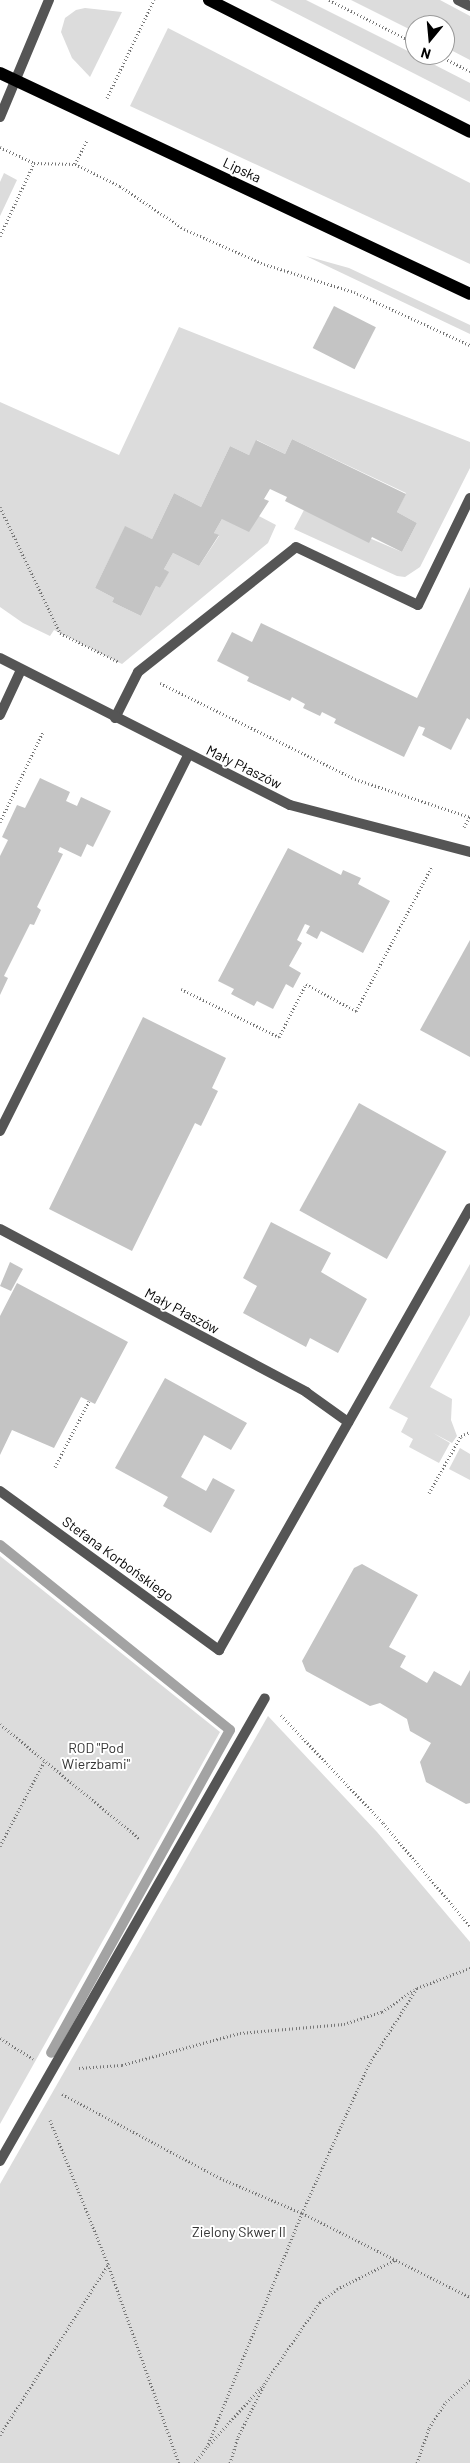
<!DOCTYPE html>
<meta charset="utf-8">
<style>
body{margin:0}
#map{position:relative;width:470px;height:2463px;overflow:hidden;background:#fff;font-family:Barlow,sans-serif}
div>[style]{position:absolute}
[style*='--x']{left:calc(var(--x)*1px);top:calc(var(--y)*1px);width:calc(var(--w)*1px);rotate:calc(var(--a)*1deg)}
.green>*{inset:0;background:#dcdcdc}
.stream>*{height:10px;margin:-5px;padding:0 5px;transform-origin:5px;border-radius:5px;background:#a3a3a3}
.building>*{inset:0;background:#c4c4c4;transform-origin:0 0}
.path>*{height:3px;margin-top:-1.5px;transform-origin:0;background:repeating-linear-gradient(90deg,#777 0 1px,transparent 0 3.5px)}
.lane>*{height:10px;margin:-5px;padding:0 5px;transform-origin:5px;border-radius:5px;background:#555}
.street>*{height:10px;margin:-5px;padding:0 5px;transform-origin:5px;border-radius:5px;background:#555}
.primary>*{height:12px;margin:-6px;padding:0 6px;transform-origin:6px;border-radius:6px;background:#000}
span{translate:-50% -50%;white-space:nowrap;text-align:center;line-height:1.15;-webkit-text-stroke:4px #fff;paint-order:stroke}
.street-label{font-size:14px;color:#000}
.park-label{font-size:14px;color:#333}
.north{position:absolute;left:405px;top:15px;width:50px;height:50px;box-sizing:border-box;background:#fff;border:1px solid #999;border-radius:50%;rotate:197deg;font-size:14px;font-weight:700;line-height:20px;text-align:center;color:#000}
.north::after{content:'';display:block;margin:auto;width:18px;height:22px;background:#000;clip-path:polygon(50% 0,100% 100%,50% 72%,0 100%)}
</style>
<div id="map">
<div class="green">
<div style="clip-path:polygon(270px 0,306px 0,394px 44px,470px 83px,470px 102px)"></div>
<div style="clip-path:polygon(351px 0,440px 0,470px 16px,470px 60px,445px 47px,445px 25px,415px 25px,415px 32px)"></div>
<div style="clip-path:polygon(85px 8px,122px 12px,90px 77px,72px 58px,61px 32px,65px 18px,76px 10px)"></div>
<div style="clip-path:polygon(168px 28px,470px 183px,470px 264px,130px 106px)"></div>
<div style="clip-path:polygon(4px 173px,17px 180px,0 216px,0 182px)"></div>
<div style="clip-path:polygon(306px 256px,349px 268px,470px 325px,470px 334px)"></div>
<div style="clip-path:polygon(179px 327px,470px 442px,470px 468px,420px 567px,405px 577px,397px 576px,294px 529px,304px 510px,402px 552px,417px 523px,397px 512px,406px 493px,292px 439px,285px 454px,257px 440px,249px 455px,230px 446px,201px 507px,174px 493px,152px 539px,125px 527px,95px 588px,114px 598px,112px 602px,141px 616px,156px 586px,160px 588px,168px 572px,164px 569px,173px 553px,199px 566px,219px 536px,214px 533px,222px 519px,257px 515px,276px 525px,268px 543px,122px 664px,54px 630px,50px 636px,23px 623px,0 607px,0 402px,119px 455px)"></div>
<div style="clip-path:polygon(470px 1264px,470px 1315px,430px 1387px,452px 1399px,451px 1420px,457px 1436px,452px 1443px,433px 1433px,450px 1443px,439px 1463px,409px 1447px,413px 1439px,401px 1432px,408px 1418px,389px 1408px)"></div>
<div style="clip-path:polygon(460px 1448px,470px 1454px,470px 1480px,449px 1469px)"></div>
<div style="clip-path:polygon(0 1556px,220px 1732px,0 2124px)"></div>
<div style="clip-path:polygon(268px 1716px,377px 1832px,470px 1942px,470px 2463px,0 2463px,0 2184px)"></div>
</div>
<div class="stream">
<div style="--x:0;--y:1545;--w:295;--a:38.8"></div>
<div style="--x:230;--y:1730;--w:369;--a:119"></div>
</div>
<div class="building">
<div style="left:334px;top:306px;width:47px;height:47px;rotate:27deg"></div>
<div style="clip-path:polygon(292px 439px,406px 494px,397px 512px,417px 523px,402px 552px,372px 537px,369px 543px,285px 501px,287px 497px,270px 489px,264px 499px,269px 501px,249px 532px,222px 519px,214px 533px,219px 535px,199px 566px,173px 553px,164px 569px,169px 572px,160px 588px,156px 586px,141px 616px,112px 602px,114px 598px,95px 588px,125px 526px,152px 539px,174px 493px,201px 507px,230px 446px,249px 455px,256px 440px,285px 454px)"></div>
<div style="clip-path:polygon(470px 587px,470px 720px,467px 718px,451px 750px,422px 735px,425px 728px,419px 726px,404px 757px,334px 723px,336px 719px,322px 712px,320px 716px,303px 708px,305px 704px,292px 697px,290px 701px,247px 681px,249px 677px,217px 661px,232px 632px,252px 642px,261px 623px,417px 698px)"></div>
<div style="clip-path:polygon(40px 778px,70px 792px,66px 801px,77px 806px,81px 797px,111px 811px,93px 847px,87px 844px,81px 857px,60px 847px,58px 852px,63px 854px,37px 907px,41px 910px,34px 925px,30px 924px,4px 976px,8px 978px,0 995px,0 856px,8px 840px,2px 837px,17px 805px,25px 808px)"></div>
<div style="clip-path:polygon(288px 848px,341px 875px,343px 870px,361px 878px,358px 884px,390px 901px,363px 953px,321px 931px,317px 939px,306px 933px,310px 926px,305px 924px,297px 940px,302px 943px,289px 966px,301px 973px,293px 988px,286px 984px,273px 1009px,257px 1001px,254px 1006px,231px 994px,234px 989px,218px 981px)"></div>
<div style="clip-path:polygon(470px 940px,470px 1057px,420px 1030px)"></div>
<div style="clip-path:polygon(143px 1017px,226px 1058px,212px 1088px,218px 1091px,201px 1126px,195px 1123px,132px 1251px,49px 1209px)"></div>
<div style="left:359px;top:1103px;width:100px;height:123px;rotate:29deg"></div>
<div style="clip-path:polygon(271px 1222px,331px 1253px,321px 1272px,367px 1299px,338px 1353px,310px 1338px,306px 1347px,243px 1313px,257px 1286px,243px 1278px)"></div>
<div style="clip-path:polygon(10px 1262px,23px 1269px,11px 1291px,0 1286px)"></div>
<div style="clip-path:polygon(17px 1283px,128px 1342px,95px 1404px,81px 1397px,54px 1448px,12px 1430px,0 1455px,0 1316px)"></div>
<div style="clip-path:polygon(165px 1378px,247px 1423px,231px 1450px,204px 1435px,181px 1477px,206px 1491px,213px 1478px,235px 1490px,211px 1533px,163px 1506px,168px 1497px,115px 1468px)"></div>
<div style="clip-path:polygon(362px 1564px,418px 1595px,389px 1647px,406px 1656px,400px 1667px,427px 1683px,434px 1671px,461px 1686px,470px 1670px,470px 1803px,466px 1804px,426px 1782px,420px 1762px,431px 1743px,410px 1731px,407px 1719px,380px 1703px,370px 1706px,306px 1671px,302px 1661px,354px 1568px)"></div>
</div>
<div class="path">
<div style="--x:329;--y:0;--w:96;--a:26.6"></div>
<div style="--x:438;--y:55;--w:36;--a:27"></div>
<div style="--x:107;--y:98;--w:109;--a:-64.4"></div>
<div style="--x:0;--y:147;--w:38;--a:25"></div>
<div style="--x:75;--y:164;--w:50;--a:26.1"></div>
<div style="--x:120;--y:186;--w:77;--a:33.9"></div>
<div style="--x:184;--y:229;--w:87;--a:23.6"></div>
<div style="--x:264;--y:264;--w:94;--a:17.3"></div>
<div style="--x:354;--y:292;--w:128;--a:24.6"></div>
<div style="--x:0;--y:236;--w:81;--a:-65"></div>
<div style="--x:34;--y:163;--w:41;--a:1.4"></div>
<div style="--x:75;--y:164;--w:27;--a:-63"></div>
<div style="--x:0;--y:507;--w:140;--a:64.5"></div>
<div style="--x:60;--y:633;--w:66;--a:26.2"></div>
<div style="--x:160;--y:683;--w:217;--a:26.2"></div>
<div style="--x:355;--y:779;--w:121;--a:18.3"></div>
<div style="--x:0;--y:822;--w:100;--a:-64.5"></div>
<div style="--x:464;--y:827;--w:13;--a:-61"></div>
<div style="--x:181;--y:989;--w:109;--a:26.1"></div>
<div style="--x:279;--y:1037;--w:59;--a:-63"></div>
<div style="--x:306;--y:984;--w:57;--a:28.4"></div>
<div style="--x:356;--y:1011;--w:164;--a:-62.3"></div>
<div style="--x:55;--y:1467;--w:74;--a:-62.7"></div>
<div style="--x:429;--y:1493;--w:65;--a:-60.7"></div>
<div style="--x:461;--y:1436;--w:10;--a:-24"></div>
<div style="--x:281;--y:1715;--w:149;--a:46.6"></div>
<div style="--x:383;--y:1823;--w:135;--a:49.8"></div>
<div style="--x:0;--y:1724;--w:181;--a:39.4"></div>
<div style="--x:0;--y:1846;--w:95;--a:-62.4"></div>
<div style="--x:0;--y:2038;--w:39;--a:32"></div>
<div style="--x:79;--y:2068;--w:43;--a:-4"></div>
<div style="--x:122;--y:2065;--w:122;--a:-15.2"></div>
<div style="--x:240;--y:2033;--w:104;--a:-4.9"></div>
<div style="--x:344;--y:2024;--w:40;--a:-18"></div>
<div style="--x:382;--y:2012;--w:39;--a:-35"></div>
<div style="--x:62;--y:2094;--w:179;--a:28"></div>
<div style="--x:220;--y:2178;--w:89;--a:23.1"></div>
<div style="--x:302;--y:2213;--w:188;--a:26.6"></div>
<div style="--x:50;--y:2120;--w:155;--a:68.1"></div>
<div style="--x:108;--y:2264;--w:211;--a:70.4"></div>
<div style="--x:0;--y:2435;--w:201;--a:-57.6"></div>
<div style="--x:209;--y:2445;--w:81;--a:-48"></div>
<div style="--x:195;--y:2463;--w:20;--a:-53"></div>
<div style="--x:207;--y:2447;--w:253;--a:-67.9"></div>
<div style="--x:302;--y:2213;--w:161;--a:-65.8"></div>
<div style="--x:368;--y:2066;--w:92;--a:-57.9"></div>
<div style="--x:417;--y:1988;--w:57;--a:-20.7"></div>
<div style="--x:230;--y:2463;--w:27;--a:-73"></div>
<div style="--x:238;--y:2437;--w:63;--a:-63.4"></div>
<div style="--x:266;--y:2381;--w:96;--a:-55.6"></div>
<div style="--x:320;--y:2302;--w:21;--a:-37"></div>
<div style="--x:337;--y:2289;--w:65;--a:-26.6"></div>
<div style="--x:417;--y:2463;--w:37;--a:-71"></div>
<div style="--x:429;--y:2428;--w:31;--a:-57"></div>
<div style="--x:446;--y:2402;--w:33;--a:-43"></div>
</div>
<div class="lane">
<div style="--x:458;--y:0;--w:13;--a:27"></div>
<div style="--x:0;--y:715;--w:50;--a:-65"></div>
<div style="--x:115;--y:718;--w:51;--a:-63.4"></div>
<div style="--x:138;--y:672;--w:201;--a:-38.3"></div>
<div style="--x:296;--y:547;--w:135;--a:25.4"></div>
<div style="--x:418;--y:605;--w:119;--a:-64.1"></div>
<div style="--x:0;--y:1131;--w:420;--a:-63.4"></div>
<div style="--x:0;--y:1229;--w:347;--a:28"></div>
<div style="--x:306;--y:1392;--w:52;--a:35.5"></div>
<div style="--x:0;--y:2161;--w:533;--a:-60.22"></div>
</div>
<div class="street">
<div style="--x:0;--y:117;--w:127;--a:-67.3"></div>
<div style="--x:0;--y:658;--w:325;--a:26.9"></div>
<div style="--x:290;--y:805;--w:186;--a:14.6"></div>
<div style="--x:0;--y:1491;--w:271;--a:36"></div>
<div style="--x:219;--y:1650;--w:508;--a:-60.41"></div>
</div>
<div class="primary">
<div style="--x:209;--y:0;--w:292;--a:26.8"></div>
<div style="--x:0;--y:73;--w:519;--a:25.18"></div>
</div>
<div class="street-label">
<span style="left:242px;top:170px;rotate:25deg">Lipska</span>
<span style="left:244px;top:767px;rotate:26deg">Mały Płaszów</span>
<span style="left:182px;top:1311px;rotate:28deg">Mały Płaszów</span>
<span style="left:118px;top:1559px;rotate:36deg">Stefana Korbońskiego</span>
</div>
<div class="park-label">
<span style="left:96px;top:1756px">ROD "Pod<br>Wierzbami"</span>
<span style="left:239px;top:2232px">Zielony Skwer II</span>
</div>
<div class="north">N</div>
</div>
